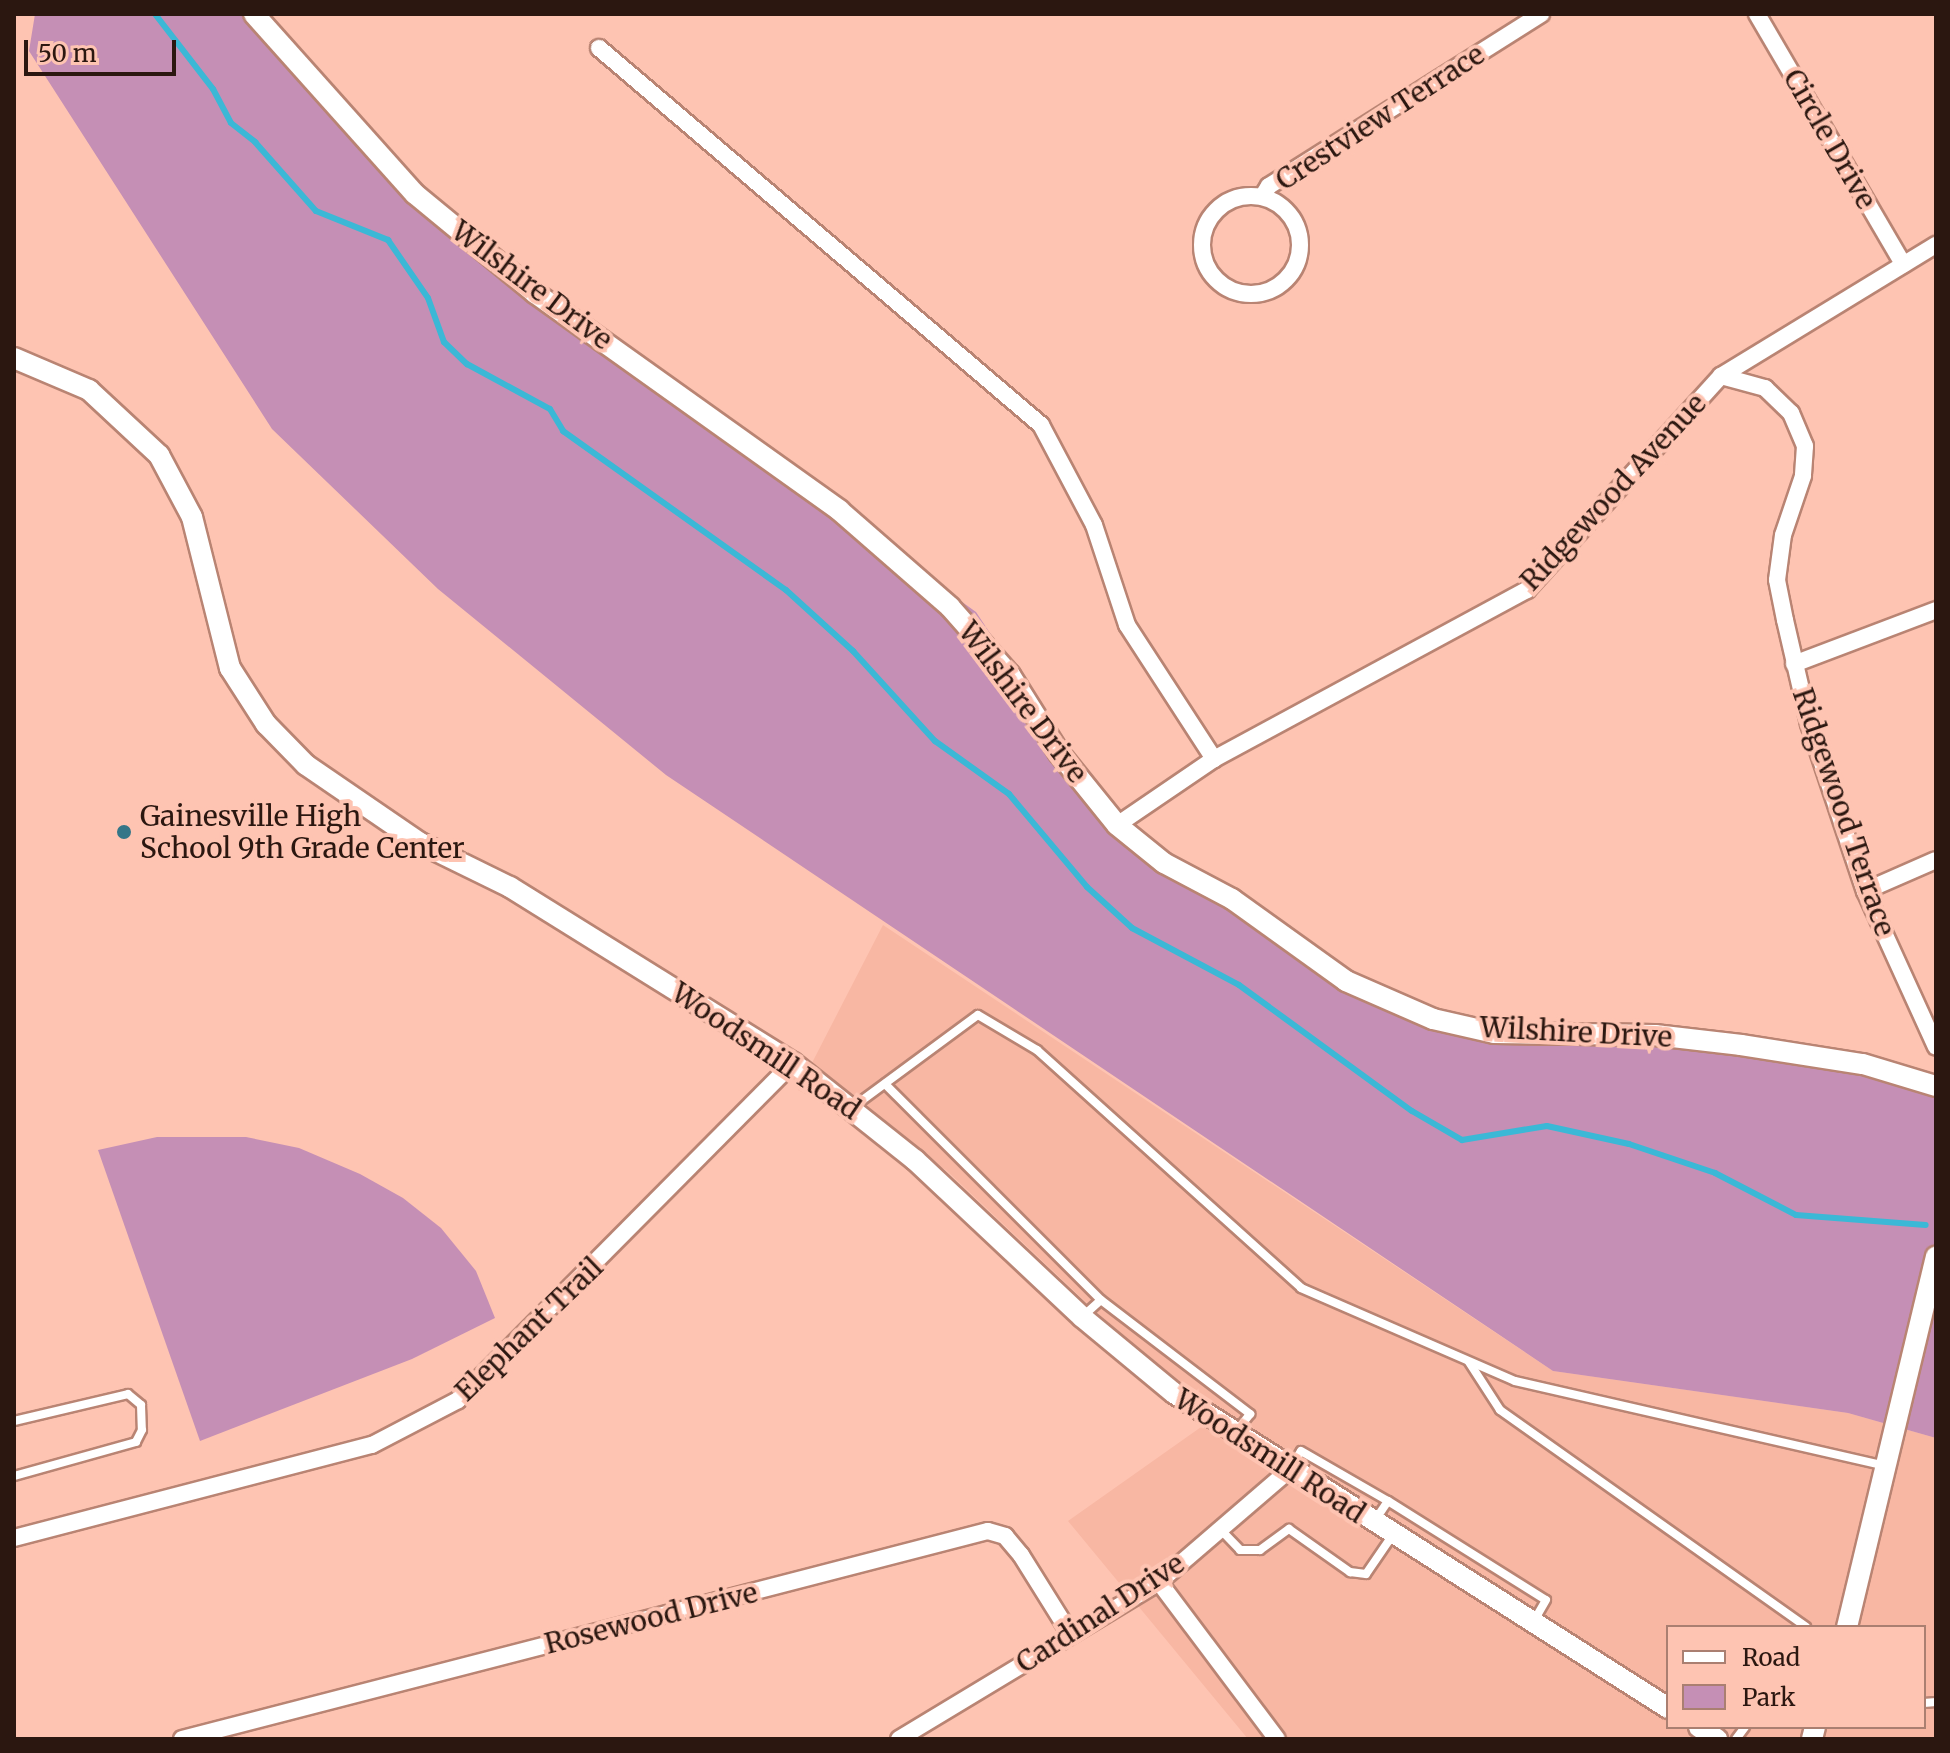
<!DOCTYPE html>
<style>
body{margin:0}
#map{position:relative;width:1950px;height:1753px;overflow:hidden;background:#fec4b2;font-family:Merriweather,serif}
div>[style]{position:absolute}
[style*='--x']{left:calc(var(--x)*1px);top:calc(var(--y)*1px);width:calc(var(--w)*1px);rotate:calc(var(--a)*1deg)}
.built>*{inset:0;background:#f8b7a3}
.green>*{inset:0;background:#c58fb5}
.stream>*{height:6px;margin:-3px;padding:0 3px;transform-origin:3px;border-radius:3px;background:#3bb8d6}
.roads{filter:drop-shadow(2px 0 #b98473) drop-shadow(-2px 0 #b98473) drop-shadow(0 2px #b98473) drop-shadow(0 -2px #b98473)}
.service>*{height:8px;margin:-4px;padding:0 4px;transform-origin:4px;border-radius:4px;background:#fff}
.minor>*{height:16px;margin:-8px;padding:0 8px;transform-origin:8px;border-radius:8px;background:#fff}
.minor>.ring{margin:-8px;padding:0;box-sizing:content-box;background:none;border:16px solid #fff;border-radius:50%}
.tertiary>*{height:20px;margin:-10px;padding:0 10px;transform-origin:10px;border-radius:10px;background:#fff}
.dots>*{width:22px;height:22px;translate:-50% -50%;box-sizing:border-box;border:4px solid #fec4b2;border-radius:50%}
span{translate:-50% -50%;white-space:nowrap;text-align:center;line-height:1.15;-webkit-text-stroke:8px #fec4b2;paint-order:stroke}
.street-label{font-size:28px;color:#2b1710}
.poi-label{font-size:28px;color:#2b1710}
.left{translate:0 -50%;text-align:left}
.frame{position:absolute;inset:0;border:16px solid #2b1710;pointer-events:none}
.legend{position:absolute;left:1666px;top:1625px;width:260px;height:104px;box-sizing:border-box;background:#fec4b2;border:2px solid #aa7f71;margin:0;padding:10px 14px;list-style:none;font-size:24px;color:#2b1710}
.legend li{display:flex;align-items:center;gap:16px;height:40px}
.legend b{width:40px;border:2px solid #aa7f71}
.scale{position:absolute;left:24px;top:40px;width:152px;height:36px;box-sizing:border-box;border:4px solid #2b1710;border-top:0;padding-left:10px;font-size:24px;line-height:28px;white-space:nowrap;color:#2b1710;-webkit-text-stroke:6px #fec4b2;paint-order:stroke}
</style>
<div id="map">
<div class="built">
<div style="clip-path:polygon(evenodd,883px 925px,1553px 1371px,1848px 1413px,1936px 1438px,1936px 1739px,1248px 1739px,1068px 1521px,1211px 1420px,946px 1170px,798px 1090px,883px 925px,1668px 1627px,1924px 1627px,1924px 1727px,1668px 1727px,1668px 1627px)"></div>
</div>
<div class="green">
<div style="clip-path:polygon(35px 14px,263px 14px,354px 127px,568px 318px,976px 612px,1109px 812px,1237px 909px,1436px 1025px,1655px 1035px,1936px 1086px,1936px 1438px,1848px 1413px,1553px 1371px,666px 775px,438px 589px,272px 429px,29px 51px)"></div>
<div style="clip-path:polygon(157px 1137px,246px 1137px,299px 1148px,360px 1174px,403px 1198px,441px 1228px,476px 1271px,495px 1318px,412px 1359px,200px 1441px,98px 1150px)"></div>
</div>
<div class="stream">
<div style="--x:155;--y:14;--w:95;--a:52.3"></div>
<div style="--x:213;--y:89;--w:38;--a:62"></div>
<div style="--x:231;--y:123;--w:31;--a:38"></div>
<div style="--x:255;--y:142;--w:92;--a:48.5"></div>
<div style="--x:316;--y:211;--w:78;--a:21.9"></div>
<div style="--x:388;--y:240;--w:70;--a:55.4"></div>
<div style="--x:428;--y:298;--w:47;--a:70"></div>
<div style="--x:444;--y:342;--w:32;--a:44"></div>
<div style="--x:467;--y:364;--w:94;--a:28.5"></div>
<div style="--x:550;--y:409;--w:26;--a:59"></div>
<div style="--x:563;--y:431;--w:274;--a:35.5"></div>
<div style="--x:786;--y:590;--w:91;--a:42.3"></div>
<div style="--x:853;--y:651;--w:122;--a:47.7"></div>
<div style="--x:935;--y:741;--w:91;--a:35.6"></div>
<div style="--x:1009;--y:794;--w:121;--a:50"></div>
<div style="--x:1087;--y:887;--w:61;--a:42.3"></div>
<div style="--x:1132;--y:928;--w:121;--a:28"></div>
<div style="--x:1239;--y:985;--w:214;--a:36.1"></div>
<div style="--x:1412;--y:1111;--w:58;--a:30.1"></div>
<div style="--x:1462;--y:1140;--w:86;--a:-9.4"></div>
<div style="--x:1547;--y:1126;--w:84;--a:12.4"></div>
<div style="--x:1629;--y:1144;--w:91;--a:18.6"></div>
<div style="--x:1715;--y:1173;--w:91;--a:27.4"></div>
<div style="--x:1796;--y:1215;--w:130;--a:4.4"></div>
</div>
<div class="roads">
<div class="service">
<div style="--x:885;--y:1084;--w:305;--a:45"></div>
<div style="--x:1101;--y:1300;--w:188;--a:37.4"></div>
<div style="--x:1250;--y:1414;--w:23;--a:128"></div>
<div style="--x:853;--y:1107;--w:155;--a:-36.4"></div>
<div style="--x:978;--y:1015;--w:69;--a:30.7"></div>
<div style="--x:1037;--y:1050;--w:355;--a:42"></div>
<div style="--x:1301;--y:1288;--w:233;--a:23.5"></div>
<div style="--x:1515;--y:1381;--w:380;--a:12.9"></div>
<div style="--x:1082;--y:1317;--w:25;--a:-42"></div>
<div style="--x:1469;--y:1362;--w:57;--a:57.1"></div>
<div style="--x:1500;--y:1410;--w:375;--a:35.3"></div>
<div style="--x:14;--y:1421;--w:117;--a:-13.3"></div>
<div style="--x:128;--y:1394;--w:17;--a:40"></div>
<div style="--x:141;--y:1405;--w:25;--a:88"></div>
<div style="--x:142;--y:1430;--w:13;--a:117"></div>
<div style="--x:136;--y:1442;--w:127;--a:164.4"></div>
<div style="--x:1292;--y:1466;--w:17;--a:-59"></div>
<div style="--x:1301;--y:1451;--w:100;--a:29.9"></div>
<div style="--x:1388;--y:1501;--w:25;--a:124"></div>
<div style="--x:1388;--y:1501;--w:186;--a:32.1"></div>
<div style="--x:1546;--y:1600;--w:24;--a:120"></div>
<div style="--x:1220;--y:1529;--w:29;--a:46"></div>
<div style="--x:1240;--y:1550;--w:20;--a:0"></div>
<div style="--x:1260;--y:1550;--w:36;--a:-36"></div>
<div style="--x:1289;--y:1529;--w:75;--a:35.2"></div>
<div style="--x:1350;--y:1572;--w:16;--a:7"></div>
<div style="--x:1366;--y:1574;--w:46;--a:-55.6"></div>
<div style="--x:1924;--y:1703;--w:12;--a:-5"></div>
<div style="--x:1736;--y:1739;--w:15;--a:-53"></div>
</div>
<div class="minor">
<div style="--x:1757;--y:14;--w:290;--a:59.7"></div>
<div style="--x:599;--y:48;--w:581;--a:40.46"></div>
<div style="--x:1041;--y:425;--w:113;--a:62.1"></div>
<div style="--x:1094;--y:525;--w:105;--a:71.7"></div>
<div style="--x:1127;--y:625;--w:160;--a:57"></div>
<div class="ring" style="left:1202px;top:196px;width:82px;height:82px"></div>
<div style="--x:1262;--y:197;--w:13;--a:-58"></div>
<div style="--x:1269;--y:186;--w:322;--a:-32.3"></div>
<div style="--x:1721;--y:376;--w:46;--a:15.3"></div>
<div style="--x:1765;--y:388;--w:36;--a:44"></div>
<div style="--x:1791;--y:413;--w:36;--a:67"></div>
<div style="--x:1805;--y:446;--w:30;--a:94"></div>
<div style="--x:1803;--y:476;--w:62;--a:108.7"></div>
<div style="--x:1783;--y:535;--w:45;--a:97.6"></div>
<div style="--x:1777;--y:580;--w:41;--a:78.7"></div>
<div style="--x:1785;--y:620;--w:107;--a:77"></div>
<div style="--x:1809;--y:724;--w:176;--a:71.5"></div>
<div style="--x:1865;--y:891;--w:171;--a:65.5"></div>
<div style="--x:1794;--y:664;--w:152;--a:-20.8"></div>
<div style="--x:1117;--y:825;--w:117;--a:-34.2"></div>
<div style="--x:1214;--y:759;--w:356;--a:-28.4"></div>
<div style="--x:1527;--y:590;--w:289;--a:-47.8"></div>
<div style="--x:1721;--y:376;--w:252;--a:-31.4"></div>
<div style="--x:1865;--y:891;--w:77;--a:-23.6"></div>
<div style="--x:14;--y:1538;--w:370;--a:-14.6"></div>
<div style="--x:372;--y:1445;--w:97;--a:-27.6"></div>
<div style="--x:458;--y:1400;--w:475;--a:-45.2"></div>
<div style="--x:1159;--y:1582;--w:196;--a:53.1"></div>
<div style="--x:182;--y:1739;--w:832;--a:-14.47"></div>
<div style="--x:988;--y:1531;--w:18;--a:16"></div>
<div style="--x:1005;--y:1536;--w:25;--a:50"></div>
<div style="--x:1021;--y:1555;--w:94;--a:58"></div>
<div style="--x:899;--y:1739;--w:304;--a:-31.1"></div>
<div style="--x:1159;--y:1582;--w:172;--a:-40.7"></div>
</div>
<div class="tertiary">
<div style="--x:254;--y:14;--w:241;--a:48.2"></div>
<div style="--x:415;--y:194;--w:156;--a:39.5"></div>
<div style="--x:535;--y:293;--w:374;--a:35.5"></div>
<div style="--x:839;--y:510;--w:147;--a:41.1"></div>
<div style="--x:950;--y:607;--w:91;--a:48.6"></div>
<div style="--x:1010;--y:675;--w:92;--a:57.9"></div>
<div style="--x:1059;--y:753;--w:92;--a:51.1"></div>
<div style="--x:1117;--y:825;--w:60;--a:39"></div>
<div style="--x:1164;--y:863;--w:77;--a:27.9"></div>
<div style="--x:1232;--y:899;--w:140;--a:35.7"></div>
<div style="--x:1346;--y:981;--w:95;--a:23.6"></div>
<div style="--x:1433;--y:1019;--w:63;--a:12.9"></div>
<div style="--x:1494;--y:1033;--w:161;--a:0.7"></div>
<div style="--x:1655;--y:1035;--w:87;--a:6.6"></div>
<div style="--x:1741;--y:1045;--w:123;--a:8.9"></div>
<div style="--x:1863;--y:1064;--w:76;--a:16.8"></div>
<div style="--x:14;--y:358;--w:82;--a:23.1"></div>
<div style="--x:89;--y:390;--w:96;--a:42.9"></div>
<div style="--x:159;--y:455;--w:70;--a:62"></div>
<div style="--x:192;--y:517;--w:156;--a:75.9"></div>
<div style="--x:230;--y:668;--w:67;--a:57.3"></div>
<div style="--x:266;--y:724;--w:57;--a:45.7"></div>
<div style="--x:306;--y:765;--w:138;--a:34.4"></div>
<div style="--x:420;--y:843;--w:100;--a:26.1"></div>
<div style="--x:510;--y:887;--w:333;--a:31.9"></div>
<div style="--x:793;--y:1063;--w:156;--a:38.5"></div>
<div style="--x:915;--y:1160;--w:229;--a:43.2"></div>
<div style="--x:1082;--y:1317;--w:119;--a:39.6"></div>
<div style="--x:1174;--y:1393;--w:586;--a:32.52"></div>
<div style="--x:1847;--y:1627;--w:381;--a:-76.5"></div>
<div style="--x:1699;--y:1727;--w:22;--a:34"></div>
<div style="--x:1812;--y:1739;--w:12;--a:-76"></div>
</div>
</div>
<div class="dots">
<div style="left:124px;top:832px;background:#347688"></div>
</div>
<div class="street-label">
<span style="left:1380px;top:117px;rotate:-33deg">Crestview Terrace</span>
<span style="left:1830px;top:139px;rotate:60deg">Circle Drive</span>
<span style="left:532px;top:285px;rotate:37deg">Wilshire Drive</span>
<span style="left:1613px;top:492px;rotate:-47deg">Ridgewood Avenue</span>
<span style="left:1023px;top:702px;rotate:53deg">Wilshire Drive</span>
<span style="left:1844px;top:812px;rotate:71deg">Ridgewood Terrace</span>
<span style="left:1576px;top:1032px;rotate:3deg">Wilshire Drive</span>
<span style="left:766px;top:1051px;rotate:34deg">Woodsmill Road</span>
<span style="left:529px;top:1329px;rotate:-44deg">Elephant Trail</span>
<span style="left:1270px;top:1456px;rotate:33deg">Woodsmill Road</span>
<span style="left:1100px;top:1613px;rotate:-33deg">Cardinal Drive</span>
<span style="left:651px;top:1618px;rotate:-14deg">Rosewood Drive</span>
</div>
<div class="poi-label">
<span class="left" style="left:140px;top:832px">Gainesville High<br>School 9th Grade Center</span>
</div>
<div class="frame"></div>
<ul class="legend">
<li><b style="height:10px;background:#fff"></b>Road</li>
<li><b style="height:22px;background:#c58fb5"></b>Park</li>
</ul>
<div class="scale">50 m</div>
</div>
